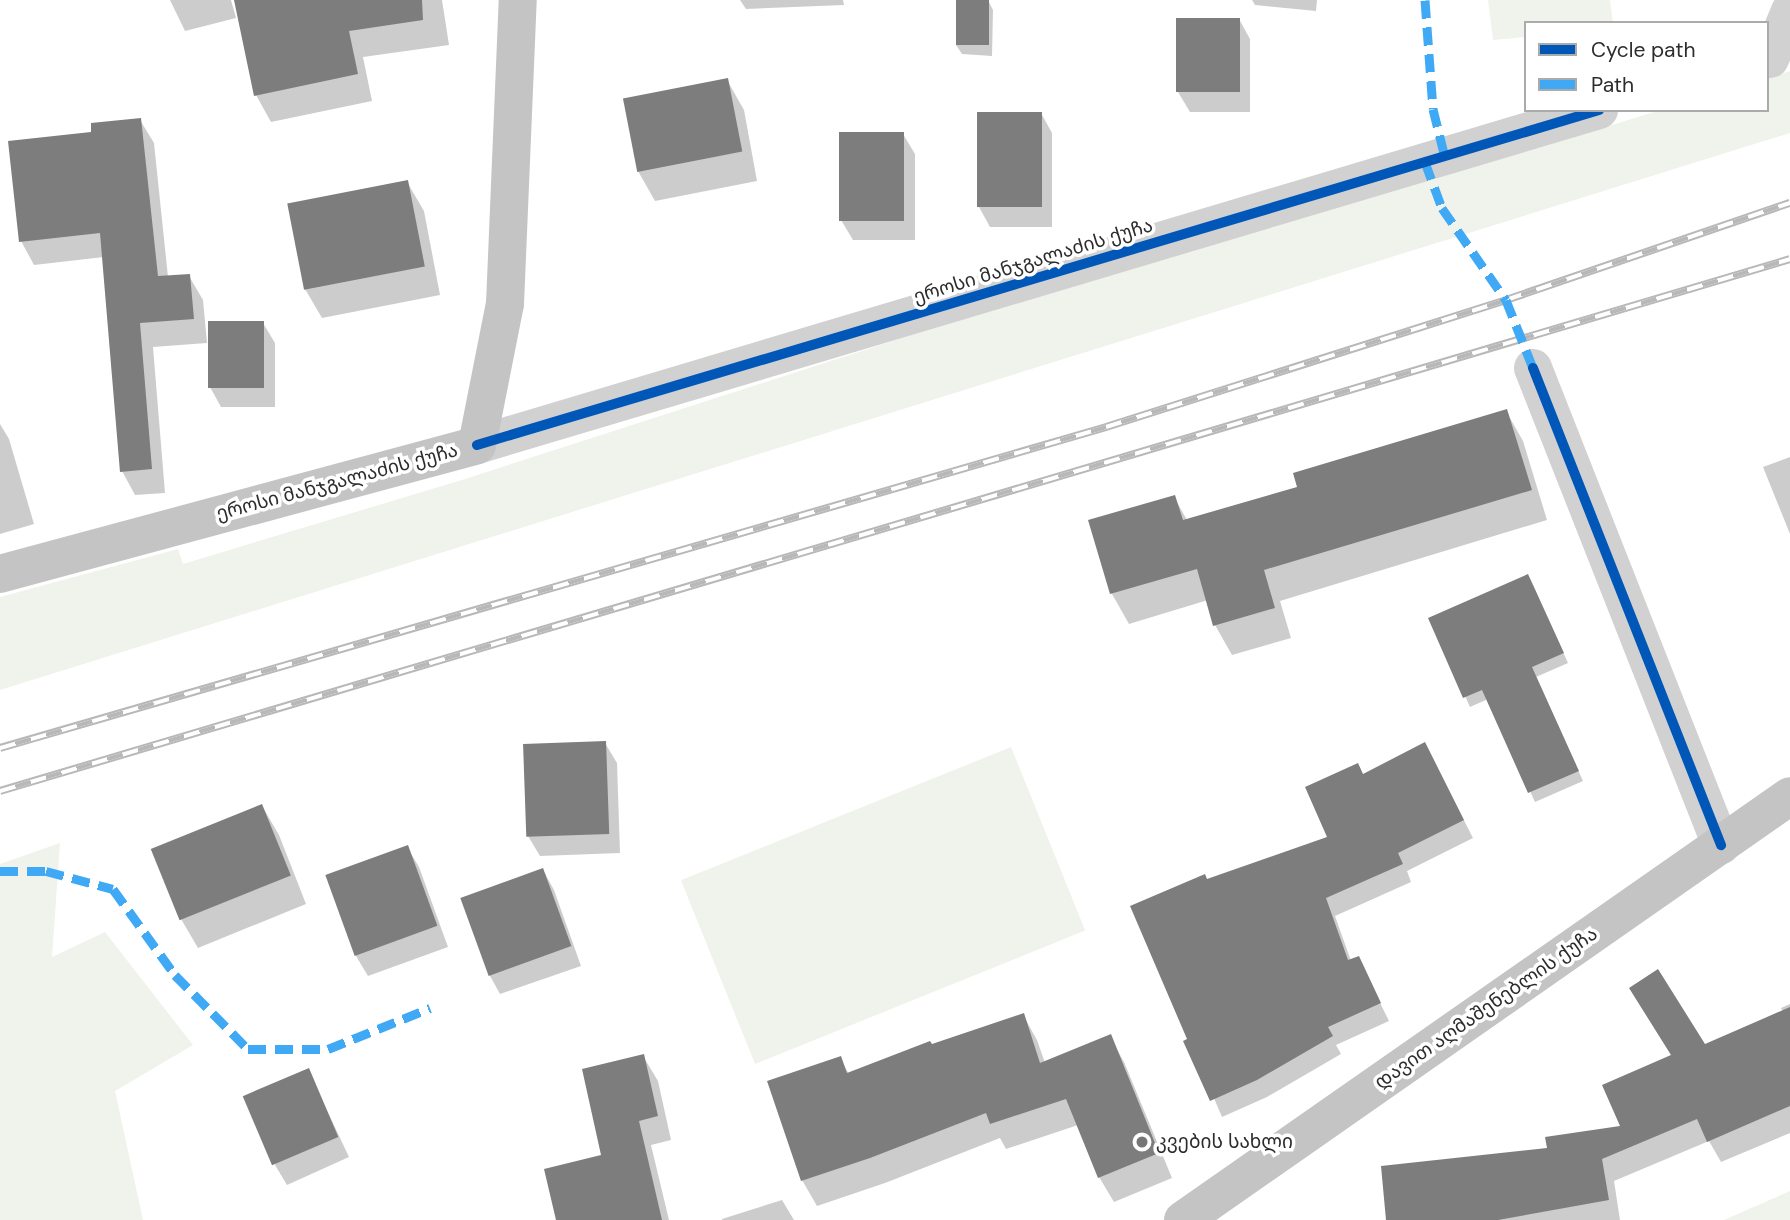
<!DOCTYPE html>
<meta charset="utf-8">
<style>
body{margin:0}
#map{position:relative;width:1790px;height:1220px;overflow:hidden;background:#fff;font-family:"DM Sans","Noto Sans Georgian",sans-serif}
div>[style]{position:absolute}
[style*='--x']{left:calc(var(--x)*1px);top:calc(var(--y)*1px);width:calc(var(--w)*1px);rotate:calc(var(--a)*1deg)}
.green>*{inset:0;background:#f0f3eb;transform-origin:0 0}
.shadow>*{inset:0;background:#0003}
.building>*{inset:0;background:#7d7d7d;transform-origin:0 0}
.street>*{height:38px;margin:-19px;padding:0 19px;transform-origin:19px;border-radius:19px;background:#d1d1d1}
.primary>*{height:38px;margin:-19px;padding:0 19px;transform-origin:19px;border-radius:19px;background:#c4c4c4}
.rail>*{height:8px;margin-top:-4px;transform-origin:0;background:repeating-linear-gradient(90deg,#fff 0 16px,#b8b8b8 0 32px);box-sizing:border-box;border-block:2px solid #b8b8b8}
.quiet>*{height:9px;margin-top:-4.5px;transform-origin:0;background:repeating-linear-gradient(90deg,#3fa9f5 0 18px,transparent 0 27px)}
.cycleway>*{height:10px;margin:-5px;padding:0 5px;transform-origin:5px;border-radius:5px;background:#0057b8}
.dots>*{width:19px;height:19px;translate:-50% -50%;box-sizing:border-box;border:4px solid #fff;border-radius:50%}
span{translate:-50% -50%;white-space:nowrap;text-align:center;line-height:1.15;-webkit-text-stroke:7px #fff;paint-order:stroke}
.street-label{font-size:19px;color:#2c2c2c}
.poi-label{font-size:19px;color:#2c2c2c}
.left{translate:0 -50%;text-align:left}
.legend{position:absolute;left:1524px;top:21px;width:245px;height:91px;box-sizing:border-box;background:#fff;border:2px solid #ababab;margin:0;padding:9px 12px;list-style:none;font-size:21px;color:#2c2c2c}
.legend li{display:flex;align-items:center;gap:14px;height:35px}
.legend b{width:35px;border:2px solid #ababab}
</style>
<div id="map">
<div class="green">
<div style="clip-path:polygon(1488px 0,1610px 0,1613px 23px,1526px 23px,1526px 37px,1493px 40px)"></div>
<div style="clip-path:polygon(1790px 71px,1790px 133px,0 690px,0 597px,178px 549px,183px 564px,465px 479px,1249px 226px,1434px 179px,1661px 110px,1767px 110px,1767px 78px)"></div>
<div style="left:1011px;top:747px;width:198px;height:356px;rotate:68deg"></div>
<div style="clip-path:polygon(60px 843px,52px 957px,105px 932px,193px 1045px,115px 1091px,143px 1220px,0 1220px,0 864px)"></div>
<div style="clip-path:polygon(1790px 1191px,1790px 1220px,1724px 1220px)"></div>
</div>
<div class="shadow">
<div style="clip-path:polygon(170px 0,231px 0,236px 18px,185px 31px)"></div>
<div style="clip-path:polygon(236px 0,442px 0,449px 45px,363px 57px,372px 101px,271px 122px,256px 95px)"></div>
<div style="clip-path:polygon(740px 0,843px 0,844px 5px,746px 9px)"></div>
<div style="clip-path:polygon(957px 0,988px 0,993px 10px,992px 56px,962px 54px,956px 45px)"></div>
<div style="clip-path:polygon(1252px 0,1317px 0,1316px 11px,1255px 5px)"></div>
<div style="clip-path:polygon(1239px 19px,1250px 39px,1250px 112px,1190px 112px,1178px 92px)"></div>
<div style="clip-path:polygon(727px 80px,744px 110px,757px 181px,655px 201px,638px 171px)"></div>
<div style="clip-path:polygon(1041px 113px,1052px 133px,1052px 227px,990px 227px,979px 207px)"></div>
<div style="clip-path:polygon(140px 120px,154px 143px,168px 277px,189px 276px,203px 300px,207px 343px,153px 347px,165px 493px,135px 495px,122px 471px,104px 257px,34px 265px,21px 241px,93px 133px)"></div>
<div style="clip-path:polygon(903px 134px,915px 154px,915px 240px,853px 240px,841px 220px)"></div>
<div style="clip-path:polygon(407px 182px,424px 211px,440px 295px,322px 318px,305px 289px,289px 205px)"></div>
<div style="clip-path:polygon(263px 323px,275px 343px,275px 407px,221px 407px,210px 387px)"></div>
<div style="clip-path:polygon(1506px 411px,1523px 441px,1547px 520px,1280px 601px,1291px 638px,1232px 655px,1215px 625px,1208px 600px,1129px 624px,1112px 594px,1091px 521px,1174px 497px,1187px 520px,1299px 489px)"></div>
<div style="clip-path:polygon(0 424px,9px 439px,34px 524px,0 534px)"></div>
<div style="clip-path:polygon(1790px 457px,1790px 534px,1763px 467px)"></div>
<div style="clip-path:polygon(1533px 585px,1568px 663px,1536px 677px,1583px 781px,1535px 802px,1488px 699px,1470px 707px,1430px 619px)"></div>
<div style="clip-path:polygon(605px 743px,617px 763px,620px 853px,540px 856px,528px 836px)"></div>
<div style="clip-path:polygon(1434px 762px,1473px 838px,1407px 871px,1411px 882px,1335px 916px,1351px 961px,1358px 958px,1389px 1021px,1336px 1045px,1341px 1054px,1267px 1097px,1222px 1117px,1189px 1040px,1207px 881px,1330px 838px,1363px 776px)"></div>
<div style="clip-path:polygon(262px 806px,279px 835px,306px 904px,198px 948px,181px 919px)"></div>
<div style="clip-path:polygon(407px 847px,419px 867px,448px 947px,368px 976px,356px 956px)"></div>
<div style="clip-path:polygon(543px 870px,554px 890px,581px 966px,500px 994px,489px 974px)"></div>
<div style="clip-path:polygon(1790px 1004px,1790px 1133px,1721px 1162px,1709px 1141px,1614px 1181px,1620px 1220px,1388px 1220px,1549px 1149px,1622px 1127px,1705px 1046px,1783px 1012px,1781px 1008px)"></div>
<div style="clip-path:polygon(1023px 1015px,1037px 1040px,1045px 1063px,1110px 1037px,1124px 1062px,1172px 1178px,1114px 1202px,1099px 1177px,1078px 1125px,1006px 1149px,1000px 1138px,885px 1183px,817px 1206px,802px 1180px,840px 1059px,849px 1074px)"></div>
<div style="clip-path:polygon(643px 1056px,658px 1081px,671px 1140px,651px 1145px,669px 1220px,558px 1220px,603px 1157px)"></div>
<div style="clip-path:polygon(308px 1070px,349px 1157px,287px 1185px,275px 1165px)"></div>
<div style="clip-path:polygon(782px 1200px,794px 1220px,722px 1220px,722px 1219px)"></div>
</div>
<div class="building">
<div style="clip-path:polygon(234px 0,422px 0,423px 20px,349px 31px,358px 74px,254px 96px)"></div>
<div style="left:956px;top:0;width:33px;height:45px"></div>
<div style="left:1176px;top:18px;width:64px;height:74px"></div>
<div style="left:728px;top:78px;width:75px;height:107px;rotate:79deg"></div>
<div style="left:977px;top:112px;width:65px;height:95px"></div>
<div style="clip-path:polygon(141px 118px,158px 276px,190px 274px,194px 319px,140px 323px,152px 469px,120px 472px,100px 233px,19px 242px,8px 141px,91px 132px,91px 123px)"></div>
<div style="left:839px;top:132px;width:65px;height:89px"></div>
<div style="left:408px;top:180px;width:88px;height:123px;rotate:79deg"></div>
<div style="left:208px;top:321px;width:56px;height:67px"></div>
<div style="clip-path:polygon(1507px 409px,1532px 490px,1264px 570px,1275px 608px,1213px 626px,1197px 569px,1110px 594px,1088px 520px,1175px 495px,1183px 520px,1297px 487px,1293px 473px)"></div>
<div style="clip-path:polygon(1528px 574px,1564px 653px,1532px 667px,1579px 771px,1528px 793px,1482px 690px,1463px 698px,1428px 618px)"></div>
<div style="left:606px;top:741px;width:93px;height:83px;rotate:88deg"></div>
<div style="clip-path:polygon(1425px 742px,1464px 820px,1398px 853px,1403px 864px,1326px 898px,1348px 960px,1359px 956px,1381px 1003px,1328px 1027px,1333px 1036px,1257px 1080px,1210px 1101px,1183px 1041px,1187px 1039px,1130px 906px,1205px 874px,1207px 879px,1327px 837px,1305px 787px,1358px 763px,1363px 774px)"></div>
<div style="left:262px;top:804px;width:77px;height:120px;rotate:68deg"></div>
<div style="left:408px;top:845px;width:86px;height:88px;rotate:70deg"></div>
<div style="left:543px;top:868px;width:83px;height:88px;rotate:70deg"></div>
<div style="clip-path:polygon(1658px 969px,1705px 1044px,1790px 1007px,1790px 1106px,1707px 1142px,1697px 1119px,1602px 1159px,1609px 1200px,1498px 1220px,1386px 1220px,1381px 1166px,1547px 1148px,1545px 1137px,1620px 1126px,1602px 1085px,1671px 1055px,1629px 988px)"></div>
<div style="clip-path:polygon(1024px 1013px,1040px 1063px,1111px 1034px,1159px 1153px,1098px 1178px,1066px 1099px,990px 1124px,986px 1113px,870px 1158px,801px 1181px,767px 1081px,841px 1056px,847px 1073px,930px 1041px,932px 1044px)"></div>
<div style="clip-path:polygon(644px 1054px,658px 1116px,639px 1121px,662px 1220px,556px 1220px,544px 1169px,601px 1155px,582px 1069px)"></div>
<div style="left:309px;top:1068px;width:75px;height:72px;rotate:67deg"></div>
</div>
<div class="street">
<div style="--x:1770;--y:59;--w:52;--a:-67.4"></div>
<div style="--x:1533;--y:368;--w:513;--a:68.49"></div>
<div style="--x:477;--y:445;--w:1171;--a:-16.62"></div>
</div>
<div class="primary">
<div style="--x:0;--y:574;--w:494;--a:-15.1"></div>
<div style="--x:477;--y:445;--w:144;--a:-78.8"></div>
<div style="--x:505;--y:304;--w:304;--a:-87.6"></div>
<div style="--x:1183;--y:1220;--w:740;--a:-34.93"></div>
</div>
<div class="rail">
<div style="--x:0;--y:748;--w:1152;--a:-16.18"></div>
<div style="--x:1106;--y:427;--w:420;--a:-17.6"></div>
<div style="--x:1506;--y:300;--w:300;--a:-18.9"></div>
<div style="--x:0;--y:791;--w:1867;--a:-16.55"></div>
</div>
<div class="quiet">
<div style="--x:1425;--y:0;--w:109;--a:85.8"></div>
<div style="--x:1433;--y:109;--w:49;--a:76"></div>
<div style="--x:1425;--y:162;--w:49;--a:69.7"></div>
<div style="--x:1442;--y:208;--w:112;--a:55.2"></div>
<div style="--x:1506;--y:300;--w:73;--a:68.3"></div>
<div style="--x:0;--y:871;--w:46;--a:0"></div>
<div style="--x:46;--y:871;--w:69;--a:15"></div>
<div style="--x:113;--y:889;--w:106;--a:54.2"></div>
<div style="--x:175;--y:975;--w:104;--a:45.4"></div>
<div style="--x:248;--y:1049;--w:80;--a:0"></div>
<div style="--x:328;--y:1049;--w:110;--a:-21.9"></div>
</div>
<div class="cycleway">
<div style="--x:1533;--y:368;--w:513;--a:68.49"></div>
<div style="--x:477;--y:445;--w:1171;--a:-16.62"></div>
</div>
<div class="dots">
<div style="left:1142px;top:1142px;background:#767676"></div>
</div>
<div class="street-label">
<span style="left:1033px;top:261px;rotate:-17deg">ეროსი მანჯგალაძის ქუჩა</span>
<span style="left:337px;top:482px;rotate:-15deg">ეროსი მანჯგალაძის ქუჩა</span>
<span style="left:1486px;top:1008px;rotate:-35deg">დავით აღმაშენებლის ქუჩა</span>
</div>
<div class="poi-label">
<span class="left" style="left:1156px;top:1142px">კვების სახლი</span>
</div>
<ul class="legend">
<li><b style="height:9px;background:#0057b8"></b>Cycle path</li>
<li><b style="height:9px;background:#3fa9f5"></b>Path</li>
</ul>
</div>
